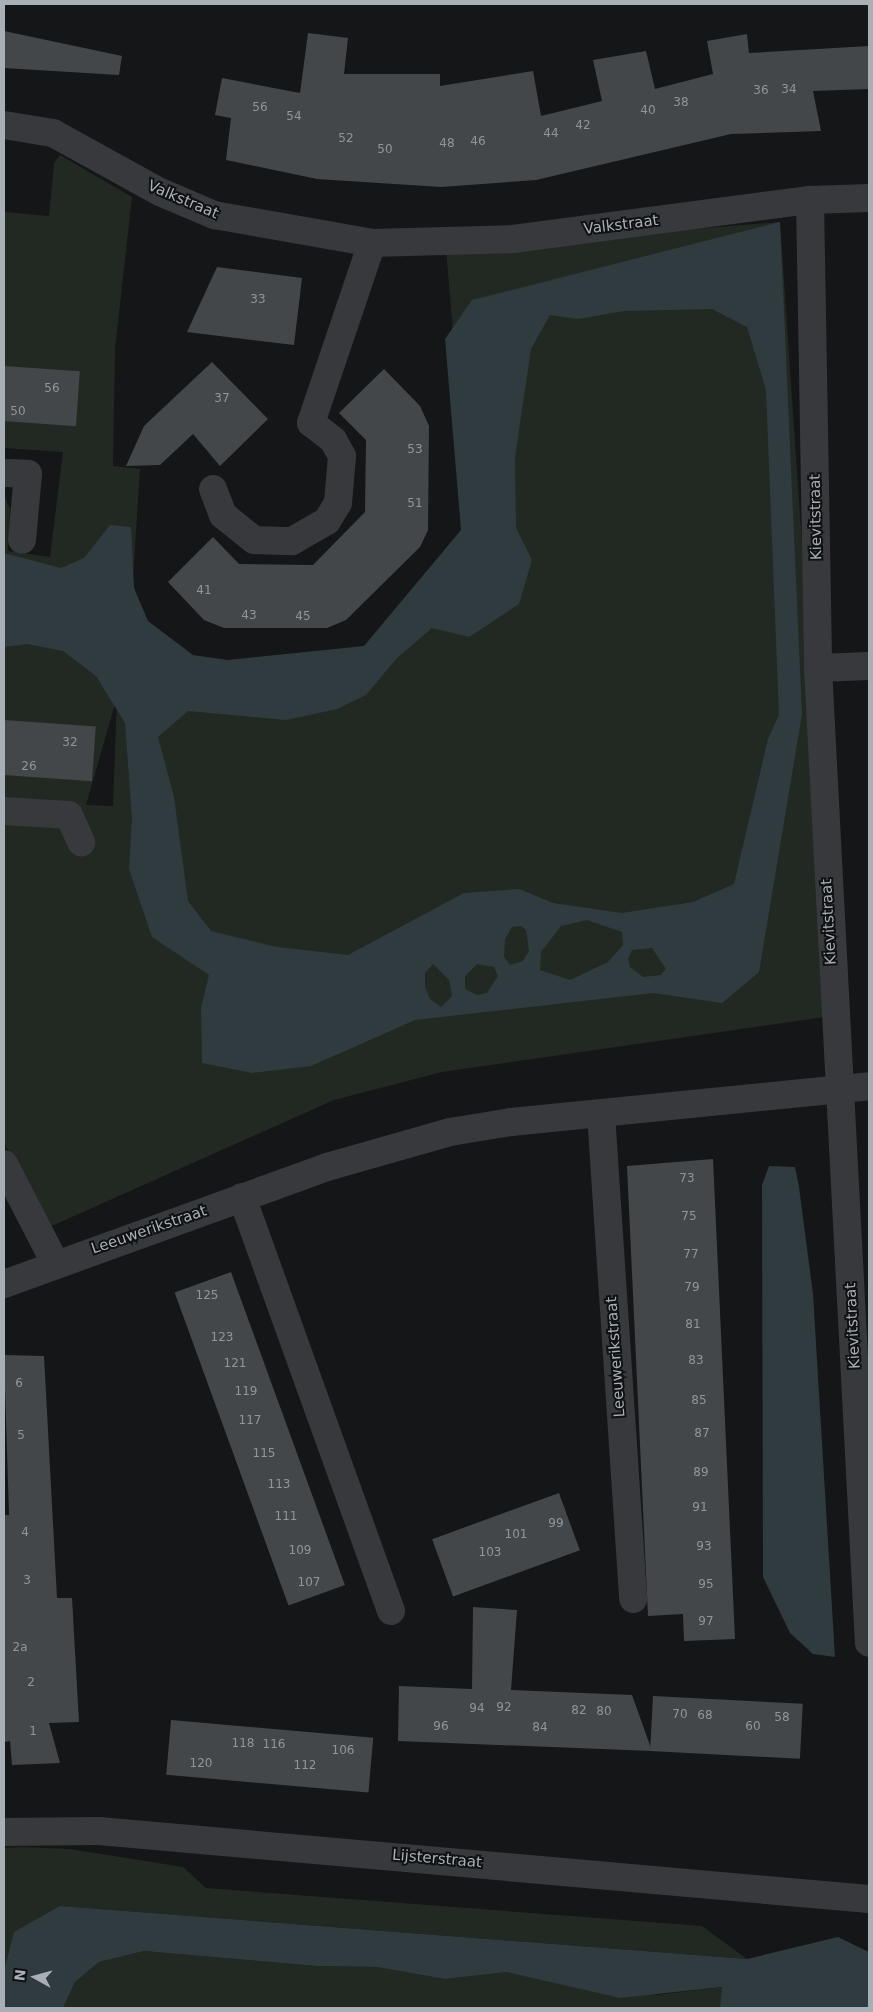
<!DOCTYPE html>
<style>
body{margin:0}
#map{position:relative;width:873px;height:2012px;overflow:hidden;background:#151617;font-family:"DejaVu Sans",sans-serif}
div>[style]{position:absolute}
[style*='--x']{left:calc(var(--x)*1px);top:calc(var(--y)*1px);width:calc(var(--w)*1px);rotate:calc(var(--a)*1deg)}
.green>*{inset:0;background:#222922}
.water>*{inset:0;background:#2f3b3f}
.building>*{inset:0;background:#44474a;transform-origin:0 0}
.minor>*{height:28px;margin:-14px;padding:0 14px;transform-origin:14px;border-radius:14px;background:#37393c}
span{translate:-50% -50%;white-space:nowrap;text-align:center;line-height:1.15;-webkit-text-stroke:4px #101112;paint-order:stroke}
.number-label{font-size:12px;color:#8f969b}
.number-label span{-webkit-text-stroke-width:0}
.street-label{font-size:15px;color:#a8b0b6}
.frame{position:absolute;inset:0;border:5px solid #a8b0b6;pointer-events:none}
.north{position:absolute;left:10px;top:1952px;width:50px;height:50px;-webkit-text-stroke:4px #101112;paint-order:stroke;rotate:277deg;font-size:14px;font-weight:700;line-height:20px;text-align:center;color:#a8b0b6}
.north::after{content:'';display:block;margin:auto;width:18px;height:22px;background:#a8b0b6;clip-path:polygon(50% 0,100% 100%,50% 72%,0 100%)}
</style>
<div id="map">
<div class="green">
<div style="clip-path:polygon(evenodd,60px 155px,132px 197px,115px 349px,113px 466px,140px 469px,128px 656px,241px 668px,368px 652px,470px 535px,446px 249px,780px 222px,813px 706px,825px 1017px,442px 1072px,334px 1100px,45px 1229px,4px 1142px,4px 495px,10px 509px,8px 551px,50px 557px,63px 452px,4px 448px,4px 212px,49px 216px,54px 163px,60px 155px,117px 697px,113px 806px,87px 805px,86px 805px,117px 697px)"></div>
<div style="clip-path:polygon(22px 1847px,70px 1849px,183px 1867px,206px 1888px,702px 1926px,747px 1959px,60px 1906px,4px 1972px,4px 1848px)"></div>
<div style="clip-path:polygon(144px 1951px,316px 1966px,377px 1967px,445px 1979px,507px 1972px,656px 1995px,723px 1987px,720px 2008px,63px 2008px,75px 1982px,99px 1962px)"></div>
</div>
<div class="water">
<div style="clip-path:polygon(evenodd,780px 222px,802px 714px,759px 972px,722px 1003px,653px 993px,415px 1020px,311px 1066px,252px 1073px,202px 1063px,201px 1008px,209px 975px,152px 937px,129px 869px,132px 818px,125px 723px,96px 676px,63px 651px,27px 644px,4px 647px,4px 553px,61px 568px,84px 558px,110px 525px,131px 527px,134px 588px,148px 621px,193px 655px,228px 660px,364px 646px,461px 530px,445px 339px,472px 300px,780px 222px,712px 309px,747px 327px,766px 390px,779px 715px,768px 739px,734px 884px,693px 902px,622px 913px,553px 903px,519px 889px,464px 893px,348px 955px,277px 947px,211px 931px,188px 901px,174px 797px,158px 737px,188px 711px,286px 720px,337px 709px,366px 695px,397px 658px,432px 628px,469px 637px,519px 604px,532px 560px,516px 528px,515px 457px,531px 349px,550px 315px,578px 319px,624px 311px,712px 309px,780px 222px,587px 920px,622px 932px,623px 945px,608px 962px,570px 980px,540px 970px,541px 952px,561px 926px,587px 920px,780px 222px,521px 926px,526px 930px,529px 951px,523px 961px,510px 965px,504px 957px,505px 939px,512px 927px,521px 926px,780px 222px,652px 948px,666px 969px,661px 975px,643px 977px,630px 967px,628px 959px,632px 950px,652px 948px,780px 222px,433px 964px,449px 980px,452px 996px,441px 1007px,430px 999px,425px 987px,425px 973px,433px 964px,780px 222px,477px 964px,494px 967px,498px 976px,487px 993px,477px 995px,465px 989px,465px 976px,477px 964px)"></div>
<div style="clip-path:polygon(769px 1166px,795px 1167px,799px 1187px,813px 1294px,835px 1657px,813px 1654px,790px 1633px,763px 1577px,762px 1185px)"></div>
<div style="clip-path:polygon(60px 1906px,747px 1959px,838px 1937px,869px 1952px,869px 2008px,720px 2008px,722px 1987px,620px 1998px,507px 1972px,445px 1979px,377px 1967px,316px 1966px,144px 1951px,99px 1962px,75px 1982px,63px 2008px,4px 2008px,4px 1971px,14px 1932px)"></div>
</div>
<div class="building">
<div style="clip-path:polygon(4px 31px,122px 56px,119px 75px,4px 68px)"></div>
<div style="clip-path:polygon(308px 33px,348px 38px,344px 74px,440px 74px,440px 86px,533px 71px,541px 116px,602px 101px,593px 60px,646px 51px,655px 89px,713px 74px,707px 41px,747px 34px,749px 53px,869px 46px,869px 89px,813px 91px,821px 131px,731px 134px,536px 180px,441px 187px,317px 179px,226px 160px,231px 118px,215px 115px,222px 78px,300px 93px)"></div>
<div style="clip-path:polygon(217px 267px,302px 278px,294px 345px,187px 332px)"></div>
<div style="clip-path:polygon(212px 362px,268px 419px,220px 466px,193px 434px,160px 465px,126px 466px,144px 426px)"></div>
<div style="left:4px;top:366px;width:76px;height:55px;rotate:4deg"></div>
<div style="clip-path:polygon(384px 369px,420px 406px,429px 426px,428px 530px,420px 547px,346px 620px,327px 628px,224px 628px,204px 620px,168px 582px,213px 537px,239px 564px,313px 565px,365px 512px,366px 440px,339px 413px)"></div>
<div style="left:4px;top:720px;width:92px;height:55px;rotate:4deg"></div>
<div style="clip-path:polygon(713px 1159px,735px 1639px,684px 1641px,683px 1614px,648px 1616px,627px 1166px)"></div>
<div style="left:231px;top:1272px;width:333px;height:60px;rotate:70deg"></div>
<div style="clip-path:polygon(4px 1355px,44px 1356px,57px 1598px,72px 1598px,79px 1722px,49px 1723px,60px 1763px,12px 1765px,10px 1741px,4px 1742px,4px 1515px,9px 1515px)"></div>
<div style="left:559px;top:1493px;width:61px;height:135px;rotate:70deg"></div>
<div style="clip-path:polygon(473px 1607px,517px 1610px,511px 1690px,632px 1695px,652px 1751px,398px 1741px,399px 1686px,472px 1689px)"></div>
<div style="left:653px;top:1696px;width:150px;height:55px;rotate:3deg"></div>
<div style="left:171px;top:1720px;width:203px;height:55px;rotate:5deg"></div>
</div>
<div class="minor">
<div style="--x:4;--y:125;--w:50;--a:9.3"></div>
<div style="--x:53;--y:133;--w:122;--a:28.9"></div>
<div style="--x:160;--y:192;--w:59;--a:23.1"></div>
<div style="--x:214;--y:215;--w:160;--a:10"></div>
<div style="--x:372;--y:243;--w:141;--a:-1.6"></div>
<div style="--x:513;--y:239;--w:300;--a:-7.5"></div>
<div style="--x:810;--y:200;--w:59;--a:-1.9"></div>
<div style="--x:810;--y:200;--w:468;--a:89"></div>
<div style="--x:818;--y:668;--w:976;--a:87.01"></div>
<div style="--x:4;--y:473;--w:24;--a:2"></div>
<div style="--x:28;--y:474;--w:66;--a:95.2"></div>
<div style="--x:213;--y:489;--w:28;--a:69"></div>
<div style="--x:223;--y:515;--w:40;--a:39"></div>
<div style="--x:254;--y:540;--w:38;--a:2"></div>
<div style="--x:292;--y:541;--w:40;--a:-29.7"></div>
<div style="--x:327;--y:521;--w:21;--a:-59"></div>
<div style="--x:338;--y:503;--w:47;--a:-85.1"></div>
<div style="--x:342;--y:456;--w:18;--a:-119"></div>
<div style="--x:333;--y:440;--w:28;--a:-142"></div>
<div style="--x:311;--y:423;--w:190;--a:-71.3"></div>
<div style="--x:818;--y:668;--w:51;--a:-2.2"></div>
<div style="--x:4;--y:811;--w:65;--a:3.5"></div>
<div style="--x:69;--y:815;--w:30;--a:66"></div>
<div style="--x:601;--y:1114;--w:486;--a:86.2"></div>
<div style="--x:4;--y:1164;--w:111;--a:62.7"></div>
<div style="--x:242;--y:1197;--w:440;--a:70.2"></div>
<div style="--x:4;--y:1284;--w:344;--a:-19.9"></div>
<div style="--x:327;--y:1167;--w:128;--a:-15.9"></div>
<div style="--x:450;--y:1132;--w:62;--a:-9.3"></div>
<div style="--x:511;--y:1122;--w:360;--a:-5.7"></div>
<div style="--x:4;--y:1832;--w:95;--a:-0.6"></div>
<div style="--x:99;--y:1831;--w:773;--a:5.05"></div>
</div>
<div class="number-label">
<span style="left:789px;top:90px">34</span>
<span style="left:761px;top:91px">36</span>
<span style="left:681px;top:103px">38</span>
<span style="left:260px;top:108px">56</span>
<span style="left:648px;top:111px">40</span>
<span style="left:294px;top:117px">54</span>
<span style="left:583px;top:126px">42</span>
<span style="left:551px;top:134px">44</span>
<span style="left:346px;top:139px">52</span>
<span style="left:478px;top:142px">46</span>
<span style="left:447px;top:144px">48</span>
<span style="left:385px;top:150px">50</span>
<span style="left:258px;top:300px">33</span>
<span style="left:52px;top:389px">56</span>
<span style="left:222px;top:399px">37</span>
<span style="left:18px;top:412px">50</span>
<span style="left:415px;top:450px">53</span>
<span style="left:415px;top:504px">51</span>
<span style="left:204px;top:591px">41</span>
<span style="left:249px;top:616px">43</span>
<span style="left:303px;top:617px">45</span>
<span style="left:70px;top:743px">32</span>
<span style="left:29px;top:767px">26</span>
<span style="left:687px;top:1179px">73</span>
<span style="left:689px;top:1217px">75</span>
<span style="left:691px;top:1255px">77</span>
<span style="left:692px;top:1288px">79</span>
<span style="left:207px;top:1296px">125</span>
<span style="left:693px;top:1325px">81</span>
<span style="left:222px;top:1338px">123</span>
<span style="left:696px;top:1361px">83</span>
<span style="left:235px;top:1364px">121</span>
<span style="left:19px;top:1384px">6</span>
<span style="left:246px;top:1392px">119</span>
<span style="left:699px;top:1401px">85</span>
<span style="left:250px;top:1421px">117</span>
<span style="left:702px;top:1434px">87</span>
<span style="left:21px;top:1436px">5</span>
<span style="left:264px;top:1454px">115</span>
<span style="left:701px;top:1473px">89</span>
<span style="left:279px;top:1485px">113</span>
<span style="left:700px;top:1508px">91</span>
<span style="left:286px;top:1517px">111</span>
<span style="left:556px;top:1524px">99</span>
<span style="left:25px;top:1533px">4</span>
<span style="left:516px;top:1535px">101</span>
<span style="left:704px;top:1547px">93</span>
<span style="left:300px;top:1551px">109</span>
<span style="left:490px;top:1553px">103</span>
<span style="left:27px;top:1581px">3</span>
<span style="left:309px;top:1583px">107</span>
<span style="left:706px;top:1585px">95</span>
<span style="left:706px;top:1622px">97</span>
<span style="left:20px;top:1648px">2a</span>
<span style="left:31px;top:1683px">2</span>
<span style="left:504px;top:1708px">92</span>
<span style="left:477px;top:1709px">94</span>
<span style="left:579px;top:1711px">82</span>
<span style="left:604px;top:1712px">80</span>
<span style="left:680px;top:1715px">70</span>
<span style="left:705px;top:1716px">68</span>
<span style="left:782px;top:1718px">58</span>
<span style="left:441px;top:1727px">96</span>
<span style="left:753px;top:1727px">60</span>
<span style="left:540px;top:1728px">84</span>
<span style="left:33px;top:1732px">1</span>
<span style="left:243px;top:1744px">118</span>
<span style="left:274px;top:1745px">116</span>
<span style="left:343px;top:1751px">106</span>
<span style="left:201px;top:1764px">120</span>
<span style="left:305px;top:1766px">112</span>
</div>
<div class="street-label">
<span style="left:183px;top:200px;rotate:23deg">Valkstraat</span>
<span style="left:621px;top:225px;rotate:-7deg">Valkstraat</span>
<span style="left:816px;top:517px;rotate:-91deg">Kievitstraat</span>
<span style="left:829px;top:922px;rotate:-93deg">Kievitstraat</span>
<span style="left:149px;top:1230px;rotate:-19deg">Leeuwerikstraat</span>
<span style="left:853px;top:1326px;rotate:-93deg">Kievitstraat</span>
<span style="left:616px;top:1357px;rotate:-94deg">Leeuwerikstraat</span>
<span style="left:437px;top:1859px;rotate:5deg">Lijsterstraat</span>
</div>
<div class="frame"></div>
<div class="north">N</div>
</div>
